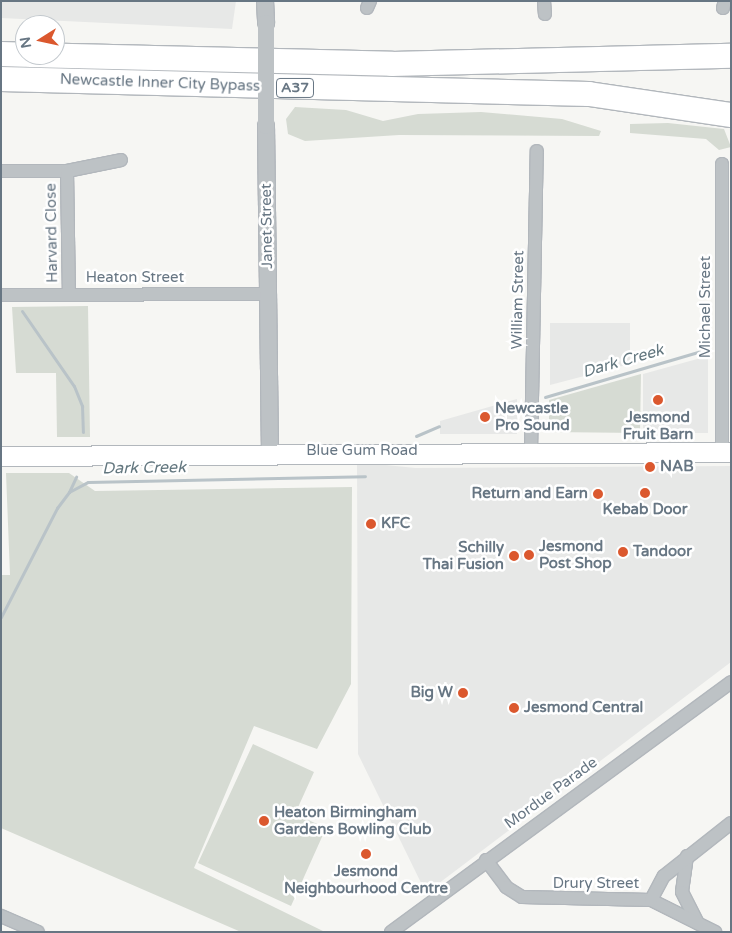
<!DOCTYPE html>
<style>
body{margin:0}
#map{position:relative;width:732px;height:933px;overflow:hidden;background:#f6f6f3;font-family:"Varela Round",sans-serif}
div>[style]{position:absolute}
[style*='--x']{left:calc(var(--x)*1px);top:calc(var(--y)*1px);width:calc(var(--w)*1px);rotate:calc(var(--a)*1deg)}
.built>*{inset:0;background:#e7e8e7}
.green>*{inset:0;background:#d6dbd3}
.stream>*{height:3px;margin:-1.5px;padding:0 1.5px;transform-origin:1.5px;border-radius:1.5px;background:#b9c3c8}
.roads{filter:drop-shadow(1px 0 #b2b7bc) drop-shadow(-1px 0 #b2b7bc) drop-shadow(0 1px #b2b7bc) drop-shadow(0 -1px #b2b7bc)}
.minor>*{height:12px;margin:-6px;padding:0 6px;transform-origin:6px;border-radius:6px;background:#bdc2c5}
.tertiary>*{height:16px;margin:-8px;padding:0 8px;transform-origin:8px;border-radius:8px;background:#bdc2c5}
.secondary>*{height:19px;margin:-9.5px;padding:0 9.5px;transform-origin:9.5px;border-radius:9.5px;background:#fff}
.motorway>*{height:24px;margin:-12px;padding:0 12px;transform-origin:12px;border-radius:12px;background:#fff}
.tertiary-bridge>*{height:16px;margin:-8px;padding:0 8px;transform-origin:8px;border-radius:8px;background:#bdc2c5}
.dots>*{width:14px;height:14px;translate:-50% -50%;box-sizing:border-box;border:2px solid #fff;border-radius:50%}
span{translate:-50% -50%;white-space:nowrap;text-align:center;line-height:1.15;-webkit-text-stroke:5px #fff;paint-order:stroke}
.shield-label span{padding:1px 4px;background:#fff;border:1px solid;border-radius:4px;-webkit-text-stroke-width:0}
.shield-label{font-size:14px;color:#677683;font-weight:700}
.street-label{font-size:15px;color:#677683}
.poi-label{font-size:15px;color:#677683;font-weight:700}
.left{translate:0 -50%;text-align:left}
.right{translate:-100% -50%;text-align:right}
.water-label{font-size:16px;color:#63777f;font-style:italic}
.frame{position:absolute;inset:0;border:2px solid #677683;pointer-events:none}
.north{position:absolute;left:15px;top:15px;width:50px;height:50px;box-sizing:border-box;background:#fff;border:1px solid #c2c8cd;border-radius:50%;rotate:260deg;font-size:14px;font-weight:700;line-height:20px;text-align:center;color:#677683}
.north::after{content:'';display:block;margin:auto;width:18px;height:22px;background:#db582e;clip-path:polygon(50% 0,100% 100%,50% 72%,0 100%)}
</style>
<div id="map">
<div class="built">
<div style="clip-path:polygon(1px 1px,236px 1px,232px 29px,1px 18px)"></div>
<div style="clip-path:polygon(550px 323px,630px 323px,630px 364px,550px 385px)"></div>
<div style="clip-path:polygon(708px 356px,708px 433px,643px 433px,643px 374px)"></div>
<div style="clip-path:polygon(517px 399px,517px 434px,440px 434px,440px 421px)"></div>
<div style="clip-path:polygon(357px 462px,415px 468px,731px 466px,731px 662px,426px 893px,358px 754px)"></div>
</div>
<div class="green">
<div style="clip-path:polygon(295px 107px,346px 110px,383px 121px,418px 114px,481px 112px,562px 119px,601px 131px,599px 136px,399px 135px,305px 141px,288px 134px,286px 119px)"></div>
<div style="clip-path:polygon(668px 123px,724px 129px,731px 147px,719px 150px,706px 139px,630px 133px,630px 124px)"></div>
<div style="clip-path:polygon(88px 306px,90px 437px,57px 437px,56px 373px,16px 373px,12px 307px)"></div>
<div style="clip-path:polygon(641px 374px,640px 433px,549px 432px,549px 400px)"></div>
<div style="clip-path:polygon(6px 473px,69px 473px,95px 491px,352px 487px,351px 684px,317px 749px,254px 726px,194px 868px,325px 932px,241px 932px,1px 828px,1px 575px,10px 575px)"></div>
<div style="clip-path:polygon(253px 744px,314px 772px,295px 814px,326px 828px,291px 906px,198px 863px)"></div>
</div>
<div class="stream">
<div style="--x:22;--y:311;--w:91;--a:55.3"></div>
<div style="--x:74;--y:386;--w:22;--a:68"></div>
<div style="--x:82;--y:406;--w:26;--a:88"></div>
<div style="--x:545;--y:397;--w:170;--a:-16.4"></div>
<div style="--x:416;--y:436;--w:25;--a:-23"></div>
<div style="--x:69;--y:492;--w:17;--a:-65"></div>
<div style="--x:1;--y:617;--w:123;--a:-62.8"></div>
<div style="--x:57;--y:508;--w:20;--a:-53"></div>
<div style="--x:69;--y:492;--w:21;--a:-28"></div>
<div style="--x:88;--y:482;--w:277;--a:-1.2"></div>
</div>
<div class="roads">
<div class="minor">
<div style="--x:544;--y:1;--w:13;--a:86"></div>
<div style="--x:367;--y:8;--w:8;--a:-67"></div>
<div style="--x:723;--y:8;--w:7;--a:-74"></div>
<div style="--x:1;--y:171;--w:66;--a:0"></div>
<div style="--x:67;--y:171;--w:55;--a:-11.5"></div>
<div style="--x:67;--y:171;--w:123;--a:89.1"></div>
<div style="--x:1;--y:295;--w:267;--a:-0.2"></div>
<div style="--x:722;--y:450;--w:286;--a:-90"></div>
<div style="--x:531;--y:451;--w:300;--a:-88.9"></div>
<div style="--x:687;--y:856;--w:36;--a:98"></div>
<div style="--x:682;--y:892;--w:35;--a:63"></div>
<div style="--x:486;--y:860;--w:34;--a:53"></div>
<div style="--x:506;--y:887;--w:19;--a:32"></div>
<div style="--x:522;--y:897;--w:129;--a:1.3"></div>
<div style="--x:651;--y:900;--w:72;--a:26.6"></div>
<div style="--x:651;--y:900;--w:27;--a:-62"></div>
<div style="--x:664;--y:876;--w:85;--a:-38.3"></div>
<div style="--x:1;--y:916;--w:40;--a:23.4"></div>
<div style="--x:391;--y:932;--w:422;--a:-36.3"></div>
</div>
<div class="tertiary">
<div style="--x:265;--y:1;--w:22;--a:87"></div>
<div style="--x:266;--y:126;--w:325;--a:89.3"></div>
</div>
<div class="secondary">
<div style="--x:1;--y:456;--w:730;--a:-0.31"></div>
</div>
<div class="motorway">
<div style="--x:1;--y:54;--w:24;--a:2"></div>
<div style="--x:30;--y:55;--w:362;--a:1.4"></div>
<div style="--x:392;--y:64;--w:339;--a:-1.4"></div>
<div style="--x:1;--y:79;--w:588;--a:1.46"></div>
<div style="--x:589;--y:94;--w:144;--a:8.4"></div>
</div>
</div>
<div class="tertiary-bridge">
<div style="--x:266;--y:23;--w:103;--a:90"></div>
</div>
<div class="dots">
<div style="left:658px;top:400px;background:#db582e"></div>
<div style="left:485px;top:417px;background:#db582e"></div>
<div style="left:650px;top:467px;background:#db582e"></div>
<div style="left:645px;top:493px;background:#db582e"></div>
<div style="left:598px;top:494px;background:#db582e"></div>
<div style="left:371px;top:524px;background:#db582e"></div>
<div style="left:623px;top:552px;background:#db582e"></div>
<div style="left:529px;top:555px;background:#db582e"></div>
<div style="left:514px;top:556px;background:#db582e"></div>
<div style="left:463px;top:693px;background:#db582e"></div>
<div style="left:514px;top:708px;background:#db582e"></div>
<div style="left:264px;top:821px;background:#db582e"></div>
<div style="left:366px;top:854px;background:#db582e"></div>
</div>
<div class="shield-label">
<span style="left:295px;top:88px">A37</span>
</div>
<div class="street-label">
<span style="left:160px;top:83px;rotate:2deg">Newcastle Inner City Bypass</span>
<span style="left:267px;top:226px;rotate:-91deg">Janet Street</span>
<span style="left:52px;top:233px;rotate:-91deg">Harvard Close</span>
<span style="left:135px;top:278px">Heaton Street</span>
<span style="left:518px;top:300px;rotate:-89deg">William Street</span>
<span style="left:706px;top:307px;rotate:-90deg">Michael Street</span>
<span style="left:362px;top:451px">Blue Gum Road</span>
<span style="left:551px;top:793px;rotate:-36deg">Mordue Parade</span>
<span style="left:596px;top:884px">Drury Street</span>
</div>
<div class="poi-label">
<span class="left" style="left:495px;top:417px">Newcastle<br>Pro Sound</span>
<span style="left:658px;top:426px">Jesmond<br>Fruit Barn</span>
<span class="left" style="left:660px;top:467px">NAB</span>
<span class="right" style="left:588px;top:494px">Return and Earn</span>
<span style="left:645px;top:510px">Kebab Door</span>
<span class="left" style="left:381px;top:524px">KFC</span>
<span class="left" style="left:539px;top:555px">Jesmond<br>Post Shop</span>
<span class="right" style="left:504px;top:556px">Schilly<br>Thai Fusion</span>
<span class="left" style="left:633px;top:552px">Tandoor</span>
<span class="right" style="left:453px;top:693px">Big W</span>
<span class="left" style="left:524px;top:708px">Jesmond Central</span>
<span class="left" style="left:274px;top:821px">Heaton Birmingham<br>Gardens Bowling Club</span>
<span style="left:366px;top:880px">Jesmond<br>Neighbourhood Centre</span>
</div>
<div class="water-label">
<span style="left:623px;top:361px;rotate:-16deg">Dark Creek</span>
<span style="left:144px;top:468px;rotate:-1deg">Dark Creek</span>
</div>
<div class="frame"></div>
<div class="north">N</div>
</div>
